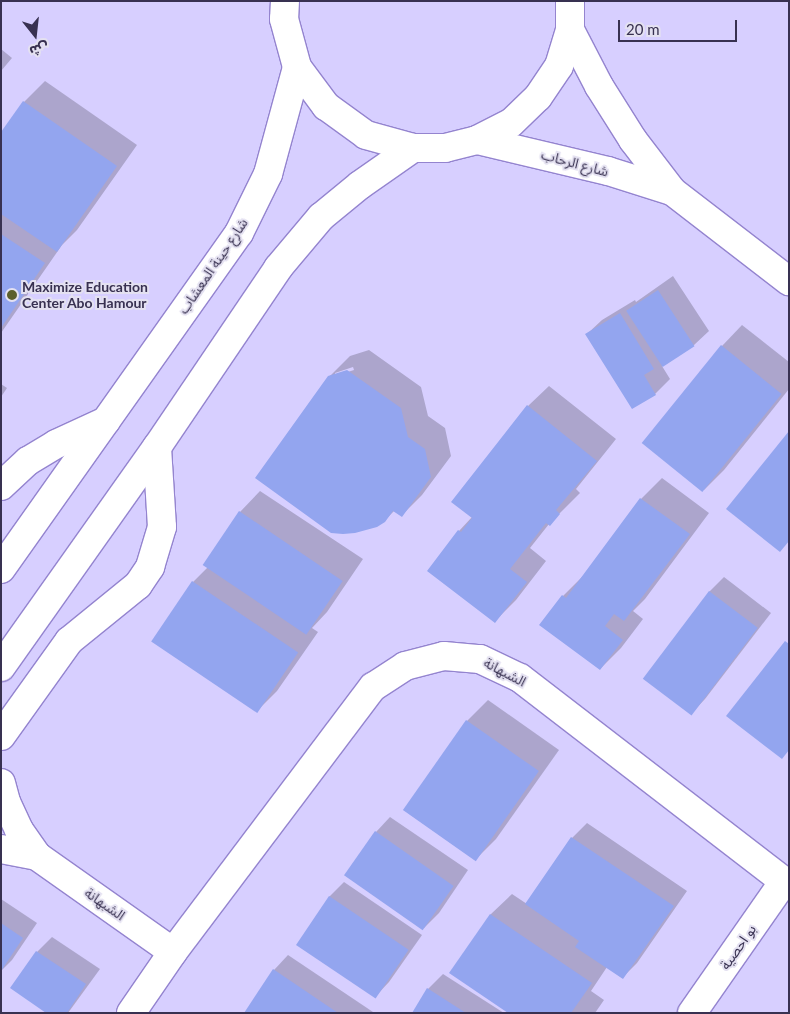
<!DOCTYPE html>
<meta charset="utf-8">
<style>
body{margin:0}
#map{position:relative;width:790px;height:1014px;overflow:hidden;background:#d7cfff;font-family:Lato,"Noto Sans Arabic",sans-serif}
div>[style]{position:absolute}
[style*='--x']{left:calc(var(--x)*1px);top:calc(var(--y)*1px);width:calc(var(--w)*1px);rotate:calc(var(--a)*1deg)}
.shadow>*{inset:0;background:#0003}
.building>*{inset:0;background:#93a5ef;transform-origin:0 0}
.roads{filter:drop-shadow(1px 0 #9484cf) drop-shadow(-1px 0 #9484cf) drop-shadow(0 1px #9484cf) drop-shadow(0 -1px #9484cf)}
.street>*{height:28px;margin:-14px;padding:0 14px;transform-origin:14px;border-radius:14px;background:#fff}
.secondary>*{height:28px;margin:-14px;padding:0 14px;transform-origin:14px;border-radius:14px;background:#fff}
.dots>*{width:14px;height:14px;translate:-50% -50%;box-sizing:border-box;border:2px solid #e4e1f1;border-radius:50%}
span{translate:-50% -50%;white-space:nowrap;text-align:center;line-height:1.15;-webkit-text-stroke:4px #e4e1f1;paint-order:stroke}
.street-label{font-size:14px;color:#383151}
.poi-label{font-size:14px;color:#383151;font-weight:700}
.left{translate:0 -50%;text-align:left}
.frame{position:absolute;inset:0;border:2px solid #383151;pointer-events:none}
.north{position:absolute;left:10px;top:10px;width:50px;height:50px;-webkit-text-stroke:4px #e4e1f1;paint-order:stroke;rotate:164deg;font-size:14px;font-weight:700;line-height:20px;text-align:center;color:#383151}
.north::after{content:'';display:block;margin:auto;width:18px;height:22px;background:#383151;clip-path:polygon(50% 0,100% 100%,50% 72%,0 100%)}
.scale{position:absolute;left:618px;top:20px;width:119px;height:22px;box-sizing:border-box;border:2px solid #383151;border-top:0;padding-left:6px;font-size:15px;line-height:18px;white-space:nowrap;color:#383151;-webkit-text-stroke:4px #e4e1f1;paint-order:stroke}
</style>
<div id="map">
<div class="shadow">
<div style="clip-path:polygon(1px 49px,12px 58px,1px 71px)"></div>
<div style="clip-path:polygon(45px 81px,137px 145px,77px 230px,62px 245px,1px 333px,1px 134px,24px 102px)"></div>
<div style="clip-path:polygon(673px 276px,709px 331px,694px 345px,662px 366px,670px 379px,655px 394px,587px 334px,602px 320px,635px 300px,636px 302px)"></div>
<div style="clip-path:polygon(742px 325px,789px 362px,789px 389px,724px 470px,704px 490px,722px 346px)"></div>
<div style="clip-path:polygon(evenodd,369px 350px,421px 387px,428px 416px,445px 428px,451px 456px,422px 495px,402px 515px,395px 510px,384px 521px,329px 377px,350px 356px,369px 350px,353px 367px,354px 370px,335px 376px,335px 373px,353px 367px)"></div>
<div style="clip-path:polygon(1px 384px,7px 388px,1px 397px)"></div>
<div style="clip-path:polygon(549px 386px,616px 439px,576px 489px,580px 493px,549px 524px,530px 548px,546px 561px,516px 600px,495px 621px,459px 531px,472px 517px,528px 406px)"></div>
<div style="clip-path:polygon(662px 478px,709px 513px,645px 599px,633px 611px,643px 619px,621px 648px,600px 669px,541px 625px,563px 596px,584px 575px,641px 499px)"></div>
<div style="clip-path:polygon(260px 491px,363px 559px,327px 612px,312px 628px,318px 632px,277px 691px,257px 711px,193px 582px,208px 567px,240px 512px)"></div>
<div style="clip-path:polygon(724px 577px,771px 613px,705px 699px,691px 714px,709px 592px)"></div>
<div style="clip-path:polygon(488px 700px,559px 750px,496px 839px,475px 860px,404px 810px,467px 721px)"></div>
<div style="clip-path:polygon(390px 817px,468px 870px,439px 913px,424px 928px,376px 832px)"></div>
<div style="clip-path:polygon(587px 823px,687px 891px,637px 963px,622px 978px,607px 967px,591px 991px,604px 1000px,595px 1013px,510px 1013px,451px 973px,491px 914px,512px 894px,527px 904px,572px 838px)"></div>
<div style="clip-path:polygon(344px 882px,422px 935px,389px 982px,375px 997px,329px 897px)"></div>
<div style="clip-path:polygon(1px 899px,37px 923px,12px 960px,1px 971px)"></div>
<div style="clip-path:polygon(52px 937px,100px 969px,68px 1013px,49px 1013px,37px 952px)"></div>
<div style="clip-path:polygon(288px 955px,373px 1012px,373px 1013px,245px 1013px,274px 970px)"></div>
<div style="clip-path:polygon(443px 974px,504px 1013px,413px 1013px,428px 989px)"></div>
</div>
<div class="building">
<div style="clip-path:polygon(23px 101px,117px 166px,57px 252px,1px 214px,1px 132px)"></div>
<div style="clip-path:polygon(1px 234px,45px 263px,1px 328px)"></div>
<div style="left:658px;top:290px;width:67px;height:38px;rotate:57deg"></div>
<div style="clip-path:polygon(620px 313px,654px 369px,644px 375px,656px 395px,632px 409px,585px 334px)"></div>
<div style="left:721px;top:345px;width:78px;height:126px;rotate:39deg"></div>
<div style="clip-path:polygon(347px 370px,401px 408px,408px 437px,425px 449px,431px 477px,402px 517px,393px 511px,385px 522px,377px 527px,355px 533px,343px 534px,331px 533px,255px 478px,328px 376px)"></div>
<div style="clip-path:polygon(527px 405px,597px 461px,556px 510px,560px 514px,550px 526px,546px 523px,510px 569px,527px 582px,495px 623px,427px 571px,458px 530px,461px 532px,472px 518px,451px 502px)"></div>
<div style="clip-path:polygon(789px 431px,789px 541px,780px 552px,726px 509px)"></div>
<div style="clip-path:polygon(640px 498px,690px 534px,624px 621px,614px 614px,605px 626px,623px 640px,600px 670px,539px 625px,562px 595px,566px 598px)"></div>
<div style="left:239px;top:511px;width:125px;height:65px;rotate:34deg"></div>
<div style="left:192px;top:581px;width:128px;height:73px;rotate:34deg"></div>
<div style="left:709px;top:591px;width:61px;height:110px;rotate:37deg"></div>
<div style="clip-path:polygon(785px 641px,789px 644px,789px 750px,782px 759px,726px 716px)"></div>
<div style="left:466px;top:720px;width:89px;height:110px;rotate:35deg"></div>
<div style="left:375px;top:831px;width:96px;height:54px;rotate:35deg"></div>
<div style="clip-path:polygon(571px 837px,674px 906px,623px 979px,575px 947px,579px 941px,525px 904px)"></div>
<div style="left:329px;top:896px;width:96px;height:59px;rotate:34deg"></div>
<div style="clip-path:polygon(490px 914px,592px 983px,571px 1013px,508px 1013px,449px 973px)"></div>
<div style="clip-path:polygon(1px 923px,23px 938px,1px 971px)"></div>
<div style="clip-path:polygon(36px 951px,86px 984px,67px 1013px,46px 1013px,10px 988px)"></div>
<div style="clip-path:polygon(273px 969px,338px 1013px,244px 1013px)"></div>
<div style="clip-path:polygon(427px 988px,466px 1013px,412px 1013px)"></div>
</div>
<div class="roads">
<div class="street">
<div style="--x:1;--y:486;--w:37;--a:-43"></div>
<div style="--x:28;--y:461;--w:33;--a:-31"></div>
<div style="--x:56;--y:444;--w:55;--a:-24.7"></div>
<div style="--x:1;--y:736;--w:117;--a:-54.4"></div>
<div style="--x:69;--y:641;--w:89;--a:-39.1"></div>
<div style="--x:138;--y:585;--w:22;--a:-56"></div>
<div style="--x:150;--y:567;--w:42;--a:-73.3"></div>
<div style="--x:162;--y:527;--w:80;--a:-93.6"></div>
<div style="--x:1;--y:783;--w:20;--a:75"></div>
<div style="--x:6;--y:802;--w:31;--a:65"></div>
<div style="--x:19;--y:830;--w:32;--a:55"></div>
<div style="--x:37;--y:856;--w:166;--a:35.2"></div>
<div style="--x:1;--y:849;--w:37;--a:11"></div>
<div style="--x:131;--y:1013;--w:74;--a:-55.5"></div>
<div style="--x:173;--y:952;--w:332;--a:-53"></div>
<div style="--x:373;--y:687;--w:38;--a:-33"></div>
<div style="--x:405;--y:666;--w:40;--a:-14.4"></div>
<div style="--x:444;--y:656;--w:36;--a:5"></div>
<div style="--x:480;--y:659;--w:44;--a:25.4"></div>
<div style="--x:520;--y:678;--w:339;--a:37.6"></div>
<div style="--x:692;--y:1013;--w:161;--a:-55.1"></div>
</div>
<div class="secondary">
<div style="--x:285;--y:1;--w:18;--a:93"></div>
<div style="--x:284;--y:19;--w:50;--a:74.8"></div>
<div style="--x:297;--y:67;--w:49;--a:53.4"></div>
<div style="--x:326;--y:106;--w:49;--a:35.9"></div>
<div style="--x:366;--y:135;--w:49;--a:15.5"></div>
<div style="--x:413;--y:148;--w:32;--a:0"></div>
<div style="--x:445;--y:148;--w:33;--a:-14"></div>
<div style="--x:477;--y:140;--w:38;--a:-27"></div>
<div style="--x:511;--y:123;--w:37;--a:-44"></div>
<div style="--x:538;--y:97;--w:37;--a:-56"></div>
<div style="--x:559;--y:66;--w:38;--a:-73"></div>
<div style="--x:570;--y:30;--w:29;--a:-90"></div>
<div style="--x:570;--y:30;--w:63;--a:62.6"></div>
<div style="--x:599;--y:86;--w:64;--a:57.8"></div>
<div style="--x:633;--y:140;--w:64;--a:52.6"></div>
<div style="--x:672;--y:191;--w:148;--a:37.6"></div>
<div style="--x:477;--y:140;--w:135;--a:13.3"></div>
<div style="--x:608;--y:171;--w:67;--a:17.4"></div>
<div style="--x:1;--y:569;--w:412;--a:-54.7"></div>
<div style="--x:239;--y:233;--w:66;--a:-63.8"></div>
<div style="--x:268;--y:174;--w:111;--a:-74.8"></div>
<div style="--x:1;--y:667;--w:270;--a:-54.7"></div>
<div style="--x:157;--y:447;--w:216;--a:-55.9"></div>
<div style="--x:278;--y:268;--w:67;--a:-49.9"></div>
<div style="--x:321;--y:217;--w:50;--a:-39.4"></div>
<div style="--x:360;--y:185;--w:65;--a:-34.9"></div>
</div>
</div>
<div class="dots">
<div style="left:12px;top:295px;background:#5b5f2c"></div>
</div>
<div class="street-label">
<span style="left:575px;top:163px;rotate:15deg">شارع الرحاب</span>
<span style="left:213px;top:266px;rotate:-56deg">شارع حينة المعشاب</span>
<span style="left:505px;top:672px;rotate:28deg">الشبهانة</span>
<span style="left:105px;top:904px;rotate:35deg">الشبهانة</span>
<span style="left:738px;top:947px;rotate:-55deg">بو احصية</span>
</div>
<div class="poi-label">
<span class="left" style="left:22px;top:295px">Maximize Education<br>Center Abo Hamour</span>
</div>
<div class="frame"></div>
<div class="north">ش</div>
<div class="scale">20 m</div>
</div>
